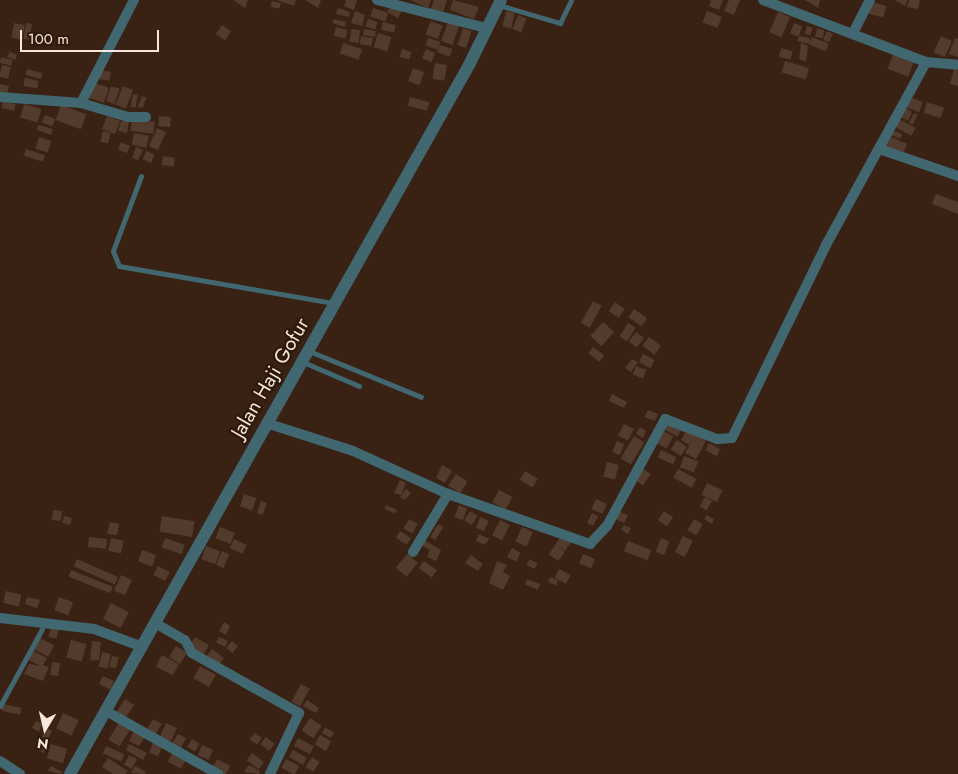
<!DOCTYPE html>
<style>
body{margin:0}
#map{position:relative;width:958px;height:774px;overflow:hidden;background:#392213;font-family:Jost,sans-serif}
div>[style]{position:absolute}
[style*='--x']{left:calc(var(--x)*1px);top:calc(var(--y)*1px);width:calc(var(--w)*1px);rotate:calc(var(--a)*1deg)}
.building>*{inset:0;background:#523b2c;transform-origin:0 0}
.service>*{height:5px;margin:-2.5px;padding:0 2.5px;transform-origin:2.5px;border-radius:2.5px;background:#416771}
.minor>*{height:10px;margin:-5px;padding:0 5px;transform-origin:5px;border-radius:5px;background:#416771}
.tertiary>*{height:12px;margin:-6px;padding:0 6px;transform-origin:6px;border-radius:6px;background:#416771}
span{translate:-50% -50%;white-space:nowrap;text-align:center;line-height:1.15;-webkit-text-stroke:4.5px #2e190a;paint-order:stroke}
.street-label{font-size:20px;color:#f7e7de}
.north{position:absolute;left:20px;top:704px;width:50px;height:50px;-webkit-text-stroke:4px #2e190a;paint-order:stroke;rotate:189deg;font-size:14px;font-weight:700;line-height:20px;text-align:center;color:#f7e7de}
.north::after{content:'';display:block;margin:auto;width:18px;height:22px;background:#f7e7de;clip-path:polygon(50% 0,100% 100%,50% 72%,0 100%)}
.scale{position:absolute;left:20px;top:30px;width:139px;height:22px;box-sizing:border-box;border:2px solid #f7e7de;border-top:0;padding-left:6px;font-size:15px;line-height:18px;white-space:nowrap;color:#f7e7de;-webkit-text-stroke:4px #2e190a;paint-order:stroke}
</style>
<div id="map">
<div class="building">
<div style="clip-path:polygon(233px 0,248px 0,245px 8px)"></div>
<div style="clip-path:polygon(277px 0,296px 0,294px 6px)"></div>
<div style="clip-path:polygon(305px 0,321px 0,318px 8px)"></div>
<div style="clip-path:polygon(346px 0,357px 0,354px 10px,344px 6px)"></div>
<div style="clip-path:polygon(410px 0,431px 0,428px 8px)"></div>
<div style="clip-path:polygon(434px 0,447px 0,443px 12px,431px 9px)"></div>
<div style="clip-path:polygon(453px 0,479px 7px,474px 19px,450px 10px)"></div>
<div style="clip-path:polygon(711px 0,723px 0,719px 10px,709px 6px)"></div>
<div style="clip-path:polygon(729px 0,740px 0,734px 15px,724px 11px)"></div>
<div style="clip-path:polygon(805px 0,820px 0,818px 8px)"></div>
<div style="clip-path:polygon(894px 0,907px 0,906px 6px)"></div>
<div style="clip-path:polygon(909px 0,920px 0,918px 9px,907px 7px)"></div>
<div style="left:272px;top:1px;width:9px;height:6px;rotate:13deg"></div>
<div style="left:872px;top:2px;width:15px;height:12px;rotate:16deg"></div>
<div style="clip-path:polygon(392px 5px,402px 10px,398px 18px,387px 12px)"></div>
<div style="clip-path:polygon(338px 8px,350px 12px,349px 17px,336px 14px)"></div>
<div style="left:373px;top:8px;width:16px;height:9px;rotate:18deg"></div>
<div style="clip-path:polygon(355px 11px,365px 15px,362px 26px,351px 23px)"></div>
<div style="left:506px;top:11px;width:9px;height:16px;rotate:13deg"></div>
<div style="left:707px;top:11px;width:16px;height:12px;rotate:22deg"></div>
<div style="left:778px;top:12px;width:13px;height:22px;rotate:23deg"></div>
<div style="left:518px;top:15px;width:9px;height:15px;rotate:21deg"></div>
<div style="clip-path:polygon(334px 19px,346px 22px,345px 27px,332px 23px)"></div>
<div style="left:368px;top:19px;width:10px;height:8px;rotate:17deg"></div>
<div style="left:431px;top:21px;width:13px;height:14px;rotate:23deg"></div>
<div style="left:383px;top:22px;width:13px;height:8px;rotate:13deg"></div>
<div style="left:448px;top:22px;width:12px;height:20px;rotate:20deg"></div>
<div style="left:14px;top:23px;width:11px;height:15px;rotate:10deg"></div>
<div style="left:26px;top:23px;width:6px;height:16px;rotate:9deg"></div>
<div style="left:794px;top:23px;width:9px;height:11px;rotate:21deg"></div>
<div style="left:222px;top:25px;width:11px;height:11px;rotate:34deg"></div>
<div style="left:807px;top:26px;width:6px;height:8px;rotate:18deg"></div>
<div style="left:336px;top:27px;width:12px;height:9px;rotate:14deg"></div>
<div style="left:463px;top:28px;width:9px;height:18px;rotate:18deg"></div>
<div style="clip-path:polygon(817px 28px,824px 30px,823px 38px,815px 37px)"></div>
<div style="left:351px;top:29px;width:9px;height:13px;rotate:6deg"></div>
<div style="left:364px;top:29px;width:12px;height:6px;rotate:9deg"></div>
<div style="clip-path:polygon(827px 31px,833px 34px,829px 42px,823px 40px)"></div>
<div style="left:378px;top:33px;width:14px;height:15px;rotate:17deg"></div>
<div style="left:361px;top:36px;width:12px;height:8px;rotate:9deg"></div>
<div style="clip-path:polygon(799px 36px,810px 38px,809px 44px,797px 41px)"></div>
<div style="left:941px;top:36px;width:12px;height:18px;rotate:24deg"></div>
<div style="left:812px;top:37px;width:18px;height:8px;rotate:22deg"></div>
<div style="left:428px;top:38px;width:13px;height:8px;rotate:18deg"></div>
<div style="clip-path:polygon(955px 38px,958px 39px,958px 57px,949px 54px)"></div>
<div style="left:343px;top:43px;width:20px;height:11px;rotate:18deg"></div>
<div style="clip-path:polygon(801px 43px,808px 46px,806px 62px,799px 59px)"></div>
<div style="left:440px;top:45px;width:13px;height:8px;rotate:18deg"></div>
<div style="left:781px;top:48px;width:12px;height:9px;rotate:14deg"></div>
<div style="left:402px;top:49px;width:10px;height:8px;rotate:17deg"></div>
<div style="left:426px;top:49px;width:10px;height:10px;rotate:24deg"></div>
<div style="clip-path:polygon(10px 52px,17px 55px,15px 60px,7px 57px)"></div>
<div style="left:894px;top:52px;width:22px;height:18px;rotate:21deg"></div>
<div style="left:1px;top:57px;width:12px;height:6px;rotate:14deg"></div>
<div style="left:785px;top:61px;width:25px;height:12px;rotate:16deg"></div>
<div style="left:435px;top:63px;width:12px;height:16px;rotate:9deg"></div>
<div style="left:2px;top:65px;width:9px;height:12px;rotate:13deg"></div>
<div style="left:413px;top:68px;width:12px;height:14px;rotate:20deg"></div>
<div style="left:27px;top:69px;width:16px;height:6px;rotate:15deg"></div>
<div style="clip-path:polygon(954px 69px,958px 70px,958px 86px,950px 84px)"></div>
<div style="left:99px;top:70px;width:12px;height:9px;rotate:9deg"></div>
<div style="left:25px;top:78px;width:14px;height:8px;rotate:12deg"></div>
<div style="left:92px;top:82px;width:18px;height:16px;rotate:19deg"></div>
<div style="clip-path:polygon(0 84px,9px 86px,7px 94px,0 93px)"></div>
<div style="left:111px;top:86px;width:9px;height:16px;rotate:18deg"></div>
<div style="left:123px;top:86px;width:11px;height:20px;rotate:22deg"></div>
<div style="left:133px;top:94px;width:5px;height:13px;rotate:11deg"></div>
<div style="left:142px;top:96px;width:5px;height:11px;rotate:22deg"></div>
<div style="left:410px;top:97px;width:20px;height:9px;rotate:15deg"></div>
<div style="left:910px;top:97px;width:14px;height:11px;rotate:21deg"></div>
<div style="left:3px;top:101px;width:13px;height:7px;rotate:13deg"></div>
<div style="left:927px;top:102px;width:18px;height:11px;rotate:19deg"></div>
<div style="left:24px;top:104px;width:18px;height:14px;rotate:16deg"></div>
<div style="left:61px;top:105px;width:27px;height:16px;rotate:20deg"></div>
<div style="clip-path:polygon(906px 108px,912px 112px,908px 121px,901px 117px)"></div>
<div style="left:914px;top:113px;width:4px;height:11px;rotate:27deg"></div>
<div style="left:45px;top:115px;width:11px;height:8px;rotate:22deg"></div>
<div style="left:107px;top:116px;width:14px;height:14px;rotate:21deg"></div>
<div style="left:159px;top:116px;width:12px;height:10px;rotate:5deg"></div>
<div style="left:897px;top:118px;width:21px;height:9px;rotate:28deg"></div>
<div style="left:132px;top:119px;width:23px;height:12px;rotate:7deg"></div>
<div style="clip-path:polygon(121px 121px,129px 122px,127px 133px,118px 131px)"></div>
<div style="clip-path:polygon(38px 125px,53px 129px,51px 135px,37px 130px)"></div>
<div style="left:157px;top:128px;width:10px;height:20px;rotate:24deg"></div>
<div style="left:892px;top:130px;width:11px;height:5px;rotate:22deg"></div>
<div style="left:103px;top:131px;width:8px;height:11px;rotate:14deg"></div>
<div style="left:134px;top:133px;width:15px;height:12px;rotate:11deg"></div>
<div style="left:887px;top:135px;width:22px;height:11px;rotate:24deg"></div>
<div style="left:39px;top:137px;width:13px;height:12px;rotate:18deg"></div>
<div style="clip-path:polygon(121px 142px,130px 146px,127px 153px,118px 150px)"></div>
<div style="clip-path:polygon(136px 147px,143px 150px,138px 160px,132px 158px)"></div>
<div style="left:26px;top:149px;width:20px;height:7px;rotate:18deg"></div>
<div style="left:146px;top:151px;width:9px;height:9px;rotate:21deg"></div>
<div style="left:163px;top:156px;width:12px;height:9px;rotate:9deg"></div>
<div style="clip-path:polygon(936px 194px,958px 202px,958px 214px,932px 204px)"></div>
<div style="left:593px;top:301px;width:10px;height:25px;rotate:29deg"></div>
<div style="left:615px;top:302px;width:12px;height:11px;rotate:35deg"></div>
<div style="left:634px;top:309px;width:16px;height:10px;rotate:35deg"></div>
<div style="left:603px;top:322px;width:15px;height:19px;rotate:42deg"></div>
<div style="left:628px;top:323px;width:9px;height:16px;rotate:32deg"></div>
<div style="left:636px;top:332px;width:10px;height:12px;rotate:37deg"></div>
<div style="left:649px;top:337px;width:15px;height:11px;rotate:37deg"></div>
<div style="left:593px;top:347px;width:14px;height:8px;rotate:36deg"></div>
<div style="left:643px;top:354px;width:13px;height:9px;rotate:27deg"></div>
<div style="clip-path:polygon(632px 359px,638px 362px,631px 372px,625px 368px)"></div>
<div style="left:636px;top:366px;width:11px;height:9px;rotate:22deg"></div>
<div style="clip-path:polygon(612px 394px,627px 402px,624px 408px,609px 401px)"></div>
<div style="clip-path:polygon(648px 410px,658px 414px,655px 421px,644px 417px)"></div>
<div style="left:668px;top:421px;width:16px;height:9px;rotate:30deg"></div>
<div style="left:624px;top:424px;width:11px;height:13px;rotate:27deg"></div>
<div style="clip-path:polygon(640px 427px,646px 431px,643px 438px,636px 434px)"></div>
<div style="clip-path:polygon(687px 429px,706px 441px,696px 459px,685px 453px,693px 439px,689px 445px,681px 440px)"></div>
<div style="left:662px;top:430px;width:13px;height:14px;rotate:29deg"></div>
<div style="left:634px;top:436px;width:12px;height:26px;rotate:31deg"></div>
<div style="left:677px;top:440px;width:12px;height:11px;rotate:35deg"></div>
<div style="left:617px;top:441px;width:8px;height:12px;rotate:23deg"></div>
<div style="left:709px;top:443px;width:13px;height:8px;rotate:29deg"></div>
<div style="left:661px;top:450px;width:17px;height:8px;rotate:25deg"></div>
<div style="left:684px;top:456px;width:15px;height:12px;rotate:20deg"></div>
<div style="left:607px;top:462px;width:12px;height:15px;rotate:14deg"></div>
<div style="clip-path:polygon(442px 465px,452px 471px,445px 483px,436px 478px)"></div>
<div style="left:641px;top:467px;width:12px;height:14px;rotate:35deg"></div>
<div style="left:678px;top:469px;width:21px;height:10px;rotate:28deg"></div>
<div style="left:525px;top:471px;width:15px;height:10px;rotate:32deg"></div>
<div style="left:456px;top:474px;width:14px;height:14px;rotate:34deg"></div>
<div style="clip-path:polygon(400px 480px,406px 483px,401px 495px,394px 493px)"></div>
<div style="left:707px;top:483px;width:17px;height:13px;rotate:25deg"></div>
<div style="clip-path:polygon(406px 489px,411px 493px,405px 500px,400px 497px)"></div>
<div style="left:499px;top:490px;width:15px;height:14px;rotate:28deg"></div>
<div style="left:244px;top:494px;width:13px;height:13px;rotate:18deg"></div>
<div style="left:705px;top:497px;width:8px;height:11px;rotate:30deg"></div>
<div style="left:596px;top:499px;width:12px;height:11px;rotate:24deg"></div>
<div style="left:261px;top:501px;width:6px;height:13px;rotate:18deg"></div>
<div style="left:386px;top:505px;width:12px;height:4px;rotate:24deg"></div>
<div style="left:459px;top:505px;width:9px;height:13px;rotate:21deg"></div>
<div style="left:53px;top:510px;width:9px;height:10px;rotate:6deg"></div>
<div style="left:617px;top:510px;width:12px;height:9px;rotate:24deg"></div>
<div style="left:470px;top:511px;width:9px;height:11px;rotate:32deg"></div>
<div style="left:664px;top:511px;width:11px;height:11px;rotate:34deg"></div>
<div style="left:592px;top:513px;width:7px;height:11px;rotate:27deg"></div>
<div style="clip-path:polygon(707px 515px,714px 519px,712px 524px,704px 519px)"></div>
<div style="left:64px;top:516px;width:8px;height:7px;rotate:14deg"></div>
<div style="left:162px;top:516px;width:33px;height:16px;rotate:9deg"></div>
<div style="clip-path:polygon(480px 517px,489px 521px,484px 531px,476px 528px)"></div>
<div style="left:409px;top:519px;width:10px;height:11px;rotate:29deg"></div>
<div style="left:694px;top:519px;width:10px;height:13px;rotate:29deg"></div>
<div style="left:500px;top:520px;width:11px;height:17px;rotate:27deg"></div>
<div style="clip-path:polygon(110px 522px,119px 524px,117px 535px,107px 534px)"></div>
<div style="left:438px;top:524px;width:6px;height:15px;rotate:31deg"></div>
<div style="clip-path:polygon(624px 525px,631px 528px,628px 534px,621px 530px)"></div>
<div style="left:220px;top:527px;width:16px;height:12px;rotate:22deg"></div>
<div style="left:522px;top:527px;width:12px;height:16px;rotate:24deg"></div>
<div style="left:400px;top:531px;width:13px;height:8px;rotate:32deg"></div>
<div style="clip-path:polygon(479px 534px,489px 539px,485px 545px,476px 541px)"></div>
<div style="clip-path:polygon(561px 536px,571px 542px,565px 551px,557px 546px,565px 552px,558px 561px,549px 554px)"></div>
<div style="left:683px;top:536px;width:11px;height:18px;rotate:27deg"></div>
<div style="left:89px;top:537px;width:18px;height:10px;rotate:6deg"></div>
<div style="left:111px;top:538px;width:13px;height:13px;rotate:13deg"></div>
<div style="left:165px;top:538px;width:21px;height:10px;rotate:19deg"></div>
<div style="left:661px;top:538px;width:9px;height:15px;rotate:21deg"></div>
<div style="left:234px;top:539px;width:14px;height:10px;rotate:25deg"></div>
<div style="clip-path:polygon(422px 539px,441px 550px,436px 561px,427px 557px,430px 550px,419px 544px)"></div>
<div style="left:628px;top:541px;width:25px;height:11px;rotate:21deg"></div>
<div style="left:206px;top:546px;width:15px;height:14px;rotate:20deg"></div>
<div style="left:512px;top:548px;width:10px;height:10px;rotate:29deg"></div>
<div style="left:142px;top:550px;width:15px;height:12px;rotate:20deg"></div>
<div style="left:222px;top:551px;width:8px;height:15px;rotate:23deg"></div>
<div style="left:407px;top:554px;width:14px;height:18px;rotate:39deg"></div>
<div style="left:583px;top:554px;width:13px;height:10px;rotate:23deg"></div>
<div style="clip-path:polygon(471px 555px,483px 564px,478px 571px,465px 563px)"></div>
<div style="left:77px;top:559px;width:45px;height:8px;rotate:24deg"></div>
<div style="clip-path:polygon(530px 559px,538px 564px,534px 569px,526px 565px)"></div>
<div style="left:424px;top:561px;width:16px;height:9px;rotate:35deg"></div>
<div style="clip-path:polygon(497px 561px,507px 565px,503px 572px,510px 576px,503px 590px,489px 583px)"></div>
<div style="left:158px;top:566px;width:13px;height:10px;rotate:27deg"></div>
<div style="left:559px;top:569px;width:13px;height:10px;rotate:27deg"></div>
<div style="left:71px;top:570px;width:45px;height:7px;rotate:22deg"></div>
<div style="left:121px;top:575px;width:12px;height:17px;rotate:24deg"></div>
<div style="left:550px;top:577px;width:9px;height:5px;rotate:27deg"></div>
<div style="left:527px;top:579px;width:14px;height:6px;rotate:21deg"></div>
<div style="left:6px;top:591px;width:16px;height:12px;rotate:14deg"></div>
<div style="clip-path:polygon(27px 597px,40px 600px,37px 608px,25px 604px)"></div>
<div style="left:59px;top:597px;width:15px;height:14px;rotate:20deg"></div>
<div style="left:111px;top:603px;width:20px;height:18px;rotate:27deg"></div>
<div style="clip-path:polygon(224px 622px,230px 626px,226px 635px,219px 631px)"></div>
<div style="left:51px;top:627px;width:8px;height:10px;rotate:14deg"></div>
<div style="left:195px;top:637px;width:16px;height:11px;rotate:30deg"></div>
<div style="clip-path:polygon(219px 637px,228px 641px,225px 647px,216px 642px)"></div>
<div style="left:40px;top:638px;width:16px;height:13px;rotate:27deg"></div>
<div style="left:71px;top:640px;width:16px;height:18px;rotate:15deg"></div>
<div style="left:92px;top:641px;width:9px;height:19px;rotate:6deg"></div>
<div style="left:232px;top:641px;width:8px;height:9px;rotate:40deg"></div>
<div style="left:176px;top:646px;width:13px;height:13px;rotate:32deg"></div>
<div style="left:212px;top:649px;width:15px;height:9px;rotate:37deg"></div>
<div style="clip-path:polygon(33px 651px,47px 658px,43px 665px,49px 667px,43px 681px,24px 674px,29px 664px,41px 666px,28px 660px)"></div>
<div style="left:102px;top:652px;width:9px;height:15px;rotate:13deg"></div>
<div style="left:162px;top:655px;width:19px;height:13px;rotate:28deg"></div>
<div style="clip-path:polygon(112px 656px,119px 657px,116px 668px,109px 667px)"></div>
<div style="left:52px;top:662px;width:8px;height:13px;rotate:7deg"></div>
<div style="left:200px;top:666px;width:18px;height:14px;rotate:29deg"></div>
<div style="clip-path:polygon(103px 676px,114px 681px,111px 690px,99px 684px)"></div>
<div style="left:301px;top:684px;width:10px;height:20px;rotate:29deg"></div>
<div style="left:125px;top:699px;width:11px;height:16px;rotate:34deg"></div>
<div style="clip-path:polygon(307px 700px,319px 708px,316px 713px,303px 706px)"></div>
<div style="left:3px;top:704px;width:19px;height:7px;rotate:12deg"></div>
<div style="left:63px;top:713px;width:17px;height:17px;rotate:24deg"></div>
<div style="left:310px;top:718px;width:14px;height:15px;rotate:34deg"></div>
<div style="left:153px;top:719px;width:10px;height:12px;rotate:29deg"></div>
<div style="clip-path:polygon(36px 721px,42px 724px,39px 732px,32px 728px)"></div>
<div style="left:120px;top:721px;width:13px;height:22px;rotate:32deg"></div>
<div style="left:166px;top:723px;width:12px;height:15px;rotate:24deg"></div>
<div style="clip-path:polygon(325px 727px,334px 733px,331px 738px,322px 733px)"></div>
<div style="clip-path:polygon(46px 728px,52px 731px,48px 739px,42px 737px)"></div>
<div style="clip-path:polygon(134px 731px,145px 737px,139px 746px,129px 741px)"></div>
<div style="left:254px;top:733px;width:9px;height:8px;rotate:32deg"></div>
<div style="clip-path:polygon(178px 734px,186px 738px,181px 748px,172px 743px)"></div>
<div style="left:320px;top:735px;width:13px;height:11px;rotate:29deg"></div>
<div style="left:266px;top:737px;width:11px;height:9px;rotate:38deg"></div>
<div style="left:298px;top:738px;width:18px;height:9px;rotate:27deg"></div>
<div style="left:192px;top:739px;width:9px;height:9px;rotate:32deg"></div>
<div style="left:40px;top:741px;width:9px;height:9px;rotate:27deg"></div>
<div style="left:153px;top:743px;width:10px;height:10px;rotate:24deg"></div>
<div style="left:51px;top:744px;width:17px;height:15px;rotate:17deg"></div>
<div style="clip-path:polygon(129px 744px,147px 753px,143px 760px,126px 750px)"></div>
<div style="left:202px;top:745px;width:12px;height:11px;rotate:24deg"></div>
<div style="left:106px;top:746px;width:20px;height:8px;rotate:24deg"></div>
<div style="left:293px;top:750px;width:16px;height:8px;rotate:30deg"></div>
<div style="left:173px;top:752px;width:15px;height:11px;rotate:28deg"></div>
<div style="left:252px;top:753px;width:15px;height:9px;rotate:37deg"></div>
<div style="left:129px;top:755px;width:9px;height:11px;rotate:27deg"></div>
<div style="left:312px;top:757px;width:9px;height:12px;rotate:32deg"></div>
<div style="clip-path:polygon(108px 758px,128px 771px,126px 774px,113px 774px,102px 767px)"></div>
<div style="left:217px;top:759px;width:15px;height:10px;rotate:28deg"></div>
<div style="left:286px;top:759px;width:15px;height:10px;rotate:28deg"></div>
<div style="clip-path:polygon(249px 765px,260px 771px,259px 774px,244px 772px)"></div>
<div style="clip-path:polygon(51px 766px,62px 772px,61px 774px,48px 771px)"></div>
<div style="clip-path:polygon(135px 766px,146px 772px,145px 774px,131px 773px)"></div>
</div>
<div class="service">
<div style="--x:499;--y:5;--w:64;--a:16.4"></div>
<div style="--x:560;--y:23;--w:25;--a:-64"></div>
<div style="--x:141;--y:176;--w:80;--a:110.5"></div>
<div style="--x:113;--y:251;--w:16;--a:68"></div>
<div style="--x:119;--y:266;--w:218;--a:9.8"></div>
<div style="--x:309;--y:351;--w:121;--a:22.3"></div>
<div style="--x:303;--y:362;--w:61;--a:23.2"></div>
<div style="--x:0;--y:706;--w:88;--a:-61.4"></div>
</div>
<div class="minor">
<div style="--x:377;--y:0;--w:113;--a:14.4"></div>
<div style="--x:853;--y:33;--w:37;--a:-63"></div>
<div style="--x:926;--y:62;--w:32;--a:5"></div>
<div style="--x:0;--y:97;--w:81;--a:4.2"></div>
<div style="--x:81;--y:103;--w:49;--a:16.6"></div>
<div style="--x:128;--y:117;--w:18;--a:0"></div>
<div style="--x:81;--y:103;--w:116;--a:-62.8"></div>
<div style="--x:879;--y:149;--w:83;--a:18.9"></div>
<div style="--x:266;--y:423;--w:91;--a:17.8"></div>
<div style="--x:353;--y:451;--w:104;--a:24.4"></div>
<div style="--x:448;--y:494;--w:151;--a:19.4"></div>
<div style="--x:590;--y:544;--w:25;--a:-47"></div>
<div style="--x:607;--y:526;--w:122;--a:-61.5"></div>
<div style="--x:665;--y:419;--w:56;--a:21"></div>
<div style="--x:717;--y:439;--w:15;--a:-4"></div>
<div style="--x:732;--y:438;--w:215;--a:-64"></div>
<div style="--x:826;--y:245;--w:209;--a:-61.3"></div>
<div style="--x:926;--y:62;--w:174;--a:-159.2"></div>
<div style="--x:413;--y:552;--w:68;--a:-58.9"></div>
<div style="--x:0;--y:618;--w:95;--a:6.7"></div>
<div style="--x:94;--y:629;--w:52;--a:20.2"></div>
<div style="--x:155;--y:623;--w:34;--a:30"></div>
<div style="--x:185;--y:640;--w:15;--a:62"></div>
<div style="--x:192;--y:653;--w:123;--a:29.3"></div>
<div style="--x:299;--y:713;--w:68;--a:115.4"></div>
<div style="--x:106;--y:711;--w:129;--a:29.4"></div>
<div style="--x:0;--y:761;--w:24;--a:33"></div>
</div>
<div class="tertiary">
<div style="--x:70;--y:774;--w:814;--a:-60.63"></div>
<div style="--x:469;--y:65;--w:72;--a:-63.8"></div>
</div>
<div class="street-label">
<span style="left:270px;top:378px;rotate:-60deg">Jalan Haji Gofur</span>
</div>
<div class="north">N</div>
<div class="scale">100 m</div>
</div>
